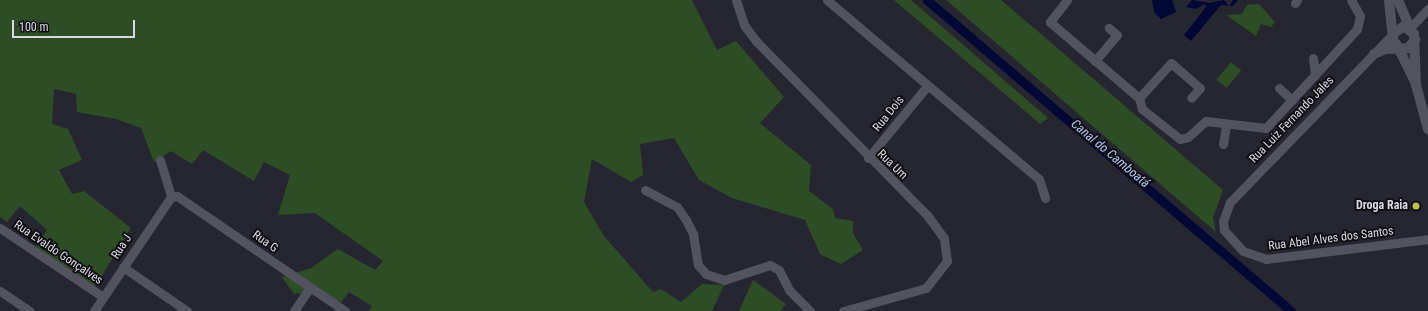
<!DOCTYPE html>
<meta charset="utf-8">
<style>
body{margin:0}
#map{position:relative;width:1428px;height:311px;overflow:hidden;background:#262631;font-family:"Roboto Condensed",sans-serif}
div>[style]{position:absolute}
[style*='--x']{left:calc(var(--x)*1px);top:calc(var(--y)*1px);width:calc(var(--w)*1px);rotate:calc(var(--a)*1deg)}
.green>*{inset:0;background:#2d4e25;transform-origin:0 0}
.water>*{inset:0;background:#010836}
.canal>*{height:9px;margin:-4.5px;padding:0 4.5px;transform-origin:4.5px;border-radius:4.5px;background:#010836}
.minor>*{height:9px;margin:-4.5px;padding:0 4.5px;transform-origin:4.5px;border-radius:4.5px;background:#535360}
.tertiary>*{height:10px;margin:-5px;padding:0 5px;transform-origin:5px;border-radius:5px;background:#535360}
.dots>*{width:11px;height:11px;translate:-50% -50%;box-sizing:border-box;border:2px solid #0f0f14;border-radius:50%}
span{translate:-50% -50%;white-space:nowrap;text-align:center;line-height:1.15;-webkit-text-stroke:4px #0f0f14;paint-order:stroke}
.street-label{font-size:12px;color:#d9d9e1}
.poi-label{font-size:12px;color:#d9d9e1;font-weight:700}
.right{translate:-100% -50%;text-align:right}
.water-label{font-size:13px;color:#afc6f5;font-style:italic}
.scale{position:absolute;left:12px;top:20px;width:123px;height:18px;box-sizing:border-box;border:2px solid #d9d9e1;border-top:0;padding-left:5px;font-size:12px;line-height:14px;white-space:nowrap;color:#d9d9e1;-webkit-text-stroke:3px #0f0f14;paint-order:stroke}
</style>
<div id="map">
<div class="green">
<div style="clip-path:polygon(0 0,692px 0,717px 50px,736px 41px,784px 97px,760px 123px,811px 165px,809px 191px,833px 209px,835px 218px,853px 221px,853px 233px,863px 250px,841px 264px,820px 254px,805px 220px,732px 198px,699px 180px,674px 138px,640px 144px,643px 175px,631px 182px,592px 159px,584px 202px,604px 236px,653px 292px,661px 289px,681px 302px,702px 284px,724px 285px,712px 311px,369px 311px,372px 306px,349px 292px,337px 307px,310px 293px,294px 294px,282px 277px,311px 268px,338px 249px,375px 270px,383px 261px,315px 213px,278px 215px,290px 175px,264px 162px,254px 181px,203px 150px,192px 164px,171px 151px,154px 162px,141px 128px,116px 119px,77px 112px,76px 94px,54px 89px,52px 124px,68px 129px,82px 160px,59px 170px,72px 194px,84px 191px,131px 228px,93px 290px,36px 246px,47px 230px,20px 206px,7px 222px,0 217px)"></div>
<div style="clip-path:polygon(894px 0,911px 0,1048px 118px,1040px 124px)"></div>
<div style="clip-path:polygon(946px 0,1001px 0,1223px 190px,1213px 218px,1216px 232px)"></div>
<div style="clip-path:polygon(1259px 4px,1275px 22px,1271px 27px,1261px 24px,1256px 36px,1226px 15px,1242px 14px,1247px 5px)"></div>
<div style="left:1231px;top:62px;width:13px;height:23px;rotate:39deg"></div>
<div style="clip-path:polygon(753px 280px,786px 304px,780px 311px,739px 311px)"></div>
</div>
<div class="water">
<div style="clip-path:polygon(1152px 0,1172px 0,1176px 12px,1161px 19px,1154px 12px)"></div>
<div style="clip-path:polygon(1192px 0,1210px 3px,1224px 0,1229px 6px,1233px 0,1238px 0,1233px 6px,1221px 5px,1191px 41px,1184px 35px,1206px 7px,1205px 4px,1196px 9px,1186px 7px)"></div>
</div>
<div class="canal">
<div style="--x:927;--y:0;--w:479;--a:40.5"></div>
</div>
<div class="minor">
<div style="--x:736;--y:0;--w:26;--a:72"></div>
<div style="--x:744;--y:25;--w:20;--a:53"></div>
<div style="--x:756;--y:41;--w:244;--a:45.5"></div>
<div style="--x:927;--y:215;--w:29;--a:54"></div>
<div style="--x:944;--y:238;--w:23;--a:83"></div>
<div style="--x:947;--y:261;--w:34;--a:128"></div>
<div style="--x:926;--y:288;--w:86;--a:164.5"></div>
<div style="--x:827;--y:0;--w:277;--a:40.2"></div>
<div style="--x:1039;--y:179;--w:20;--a:72"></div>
<div style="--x:1067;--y:0;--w:28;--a:128"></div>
<div style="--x:1050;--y:22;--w:117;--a:40.5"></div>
<div style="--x:1139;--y:98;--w:11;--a:75"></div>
<div style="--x:1142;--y:109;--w:48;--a:38.3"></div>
<div style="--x:1180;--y:139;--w:8;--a:-14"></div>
<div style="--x:1188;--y:137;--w:24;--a:-42"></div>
<div style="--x:1206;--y:121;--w:60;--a:6.7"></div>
<div style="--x:1266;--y:128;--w:134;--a:-47.4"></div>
<div style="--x:1357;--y:29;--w:13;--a:-77"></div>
<div style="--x:1360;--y:16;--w:18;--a:-119"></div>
<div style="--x:1295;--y:3;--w:4;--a:-56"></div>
<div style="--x:1410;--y:28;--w:26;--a:-47"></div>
<div style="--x:1393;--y:34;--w:234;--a:134.1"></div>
<div style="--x:1230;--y:202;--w:20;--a:110"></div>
<div style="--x:1223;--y:221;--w:9;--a:84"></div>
<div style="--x:1224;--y:230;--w:28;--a:48"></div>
<div style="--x:1243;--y:251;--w:24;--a:19"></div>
<div style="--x:1266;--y:259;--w:163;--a:-7"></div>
<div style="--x:1313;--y:58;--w:17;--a:83"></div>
<div style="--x:1095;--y:61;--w:34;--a:-50"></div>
<div style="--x:1117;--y:35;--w:11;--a:-139"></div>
<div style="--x:1279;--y:88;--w:18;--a:43"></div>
<div style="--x:1139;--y:98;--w:47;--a:-47.6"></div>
<div style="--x:1171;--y:63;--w:38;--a:41"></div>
<div style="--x:1200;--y:88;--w:13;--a:132"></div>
<div style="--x:1223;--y:144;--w:19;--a:-81"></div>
<div style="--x:868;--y:158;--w:94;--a:-50.6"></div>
<div style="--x:160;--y:160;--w:39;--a:73"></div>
<div style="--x:645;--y:190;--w:36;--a:28"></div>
<div style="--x:677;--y:207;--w:16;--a:55"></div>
<div style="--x:686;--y:220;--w:16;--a:63"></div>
<div style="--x:693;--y:234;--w:31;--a:81"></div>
<div style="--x:698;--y:265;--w:12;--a:48"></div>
<div style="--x:706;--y:274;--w:19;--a:18"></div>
<div style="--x:724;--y:280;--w:48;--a:-18.1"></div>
<div style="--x:770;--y:265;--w:10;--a:29"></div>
<div style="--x:779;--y:270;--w:22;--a:63"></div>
<div style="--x:789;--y:290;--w:30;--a:45"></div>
<div style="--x:171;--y:197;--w:6;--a:-9"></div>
<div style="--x:177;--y:196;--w:204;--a:34.4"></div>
<div style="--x:0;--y:228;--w:124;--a:33.8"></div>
<div style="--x:123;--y:267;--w:78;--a:34.5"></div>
<div style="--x:0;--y:291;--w:36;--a:34"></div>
<div style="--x:94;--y:311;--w:138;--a:-56"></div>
<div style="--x:294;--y:311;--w:29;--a:-56"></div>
</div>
<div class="tertiary">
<div style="--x:1389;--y:0;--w:40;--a:84.3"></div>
<div style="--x:1393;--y:40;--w:9;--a:54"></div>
<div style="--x:1398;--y:0;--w:30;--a:67"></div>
<div style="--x:1393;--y:34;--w:14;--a:-36"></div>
<div style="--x:1404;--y:26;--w:13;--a:39"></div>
<div style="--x:1414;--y:34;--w:51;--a:87.8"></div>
<div style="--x:1416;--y:85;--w:46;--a:74.7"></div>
<div style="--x:1398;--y:47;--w:39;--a:64"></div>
<div style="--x:1374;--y:54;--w:12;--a:-24"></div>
<div style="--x:1385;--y:49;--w:23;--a:-2"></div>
<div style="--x:1408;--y:48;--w:11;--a:-49"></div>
</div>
<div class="dots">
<div style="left:1416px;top:206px;background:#bcc044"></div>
</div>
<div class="street-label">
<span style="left:889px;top:114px;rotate:-51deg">Rua Dois</span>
<span style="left:1292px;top:120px;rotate:-46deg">Rua Luiz Fernando Jales</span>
<span style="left:892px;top:165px;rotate:44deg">Rua Um</span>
<span style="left:1331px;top:239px;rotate:-7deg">Rua Abel Alves dos Santos</span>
<span style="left:265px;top:242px;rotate:35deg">Rua G</span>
<span style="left:122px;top:247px;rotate:-57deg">Rua J</span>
<span style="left:58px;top:253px;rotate:34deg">Rua Evaldo Gonçalves</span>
</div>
<div class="poi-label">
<span class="right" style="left:1408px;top:206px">Droga Raia</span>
</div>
<div class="water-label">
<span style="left:1110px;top:154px;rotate:40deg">Canal do Camboatá</span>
</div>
<div class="scale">100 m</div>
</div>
